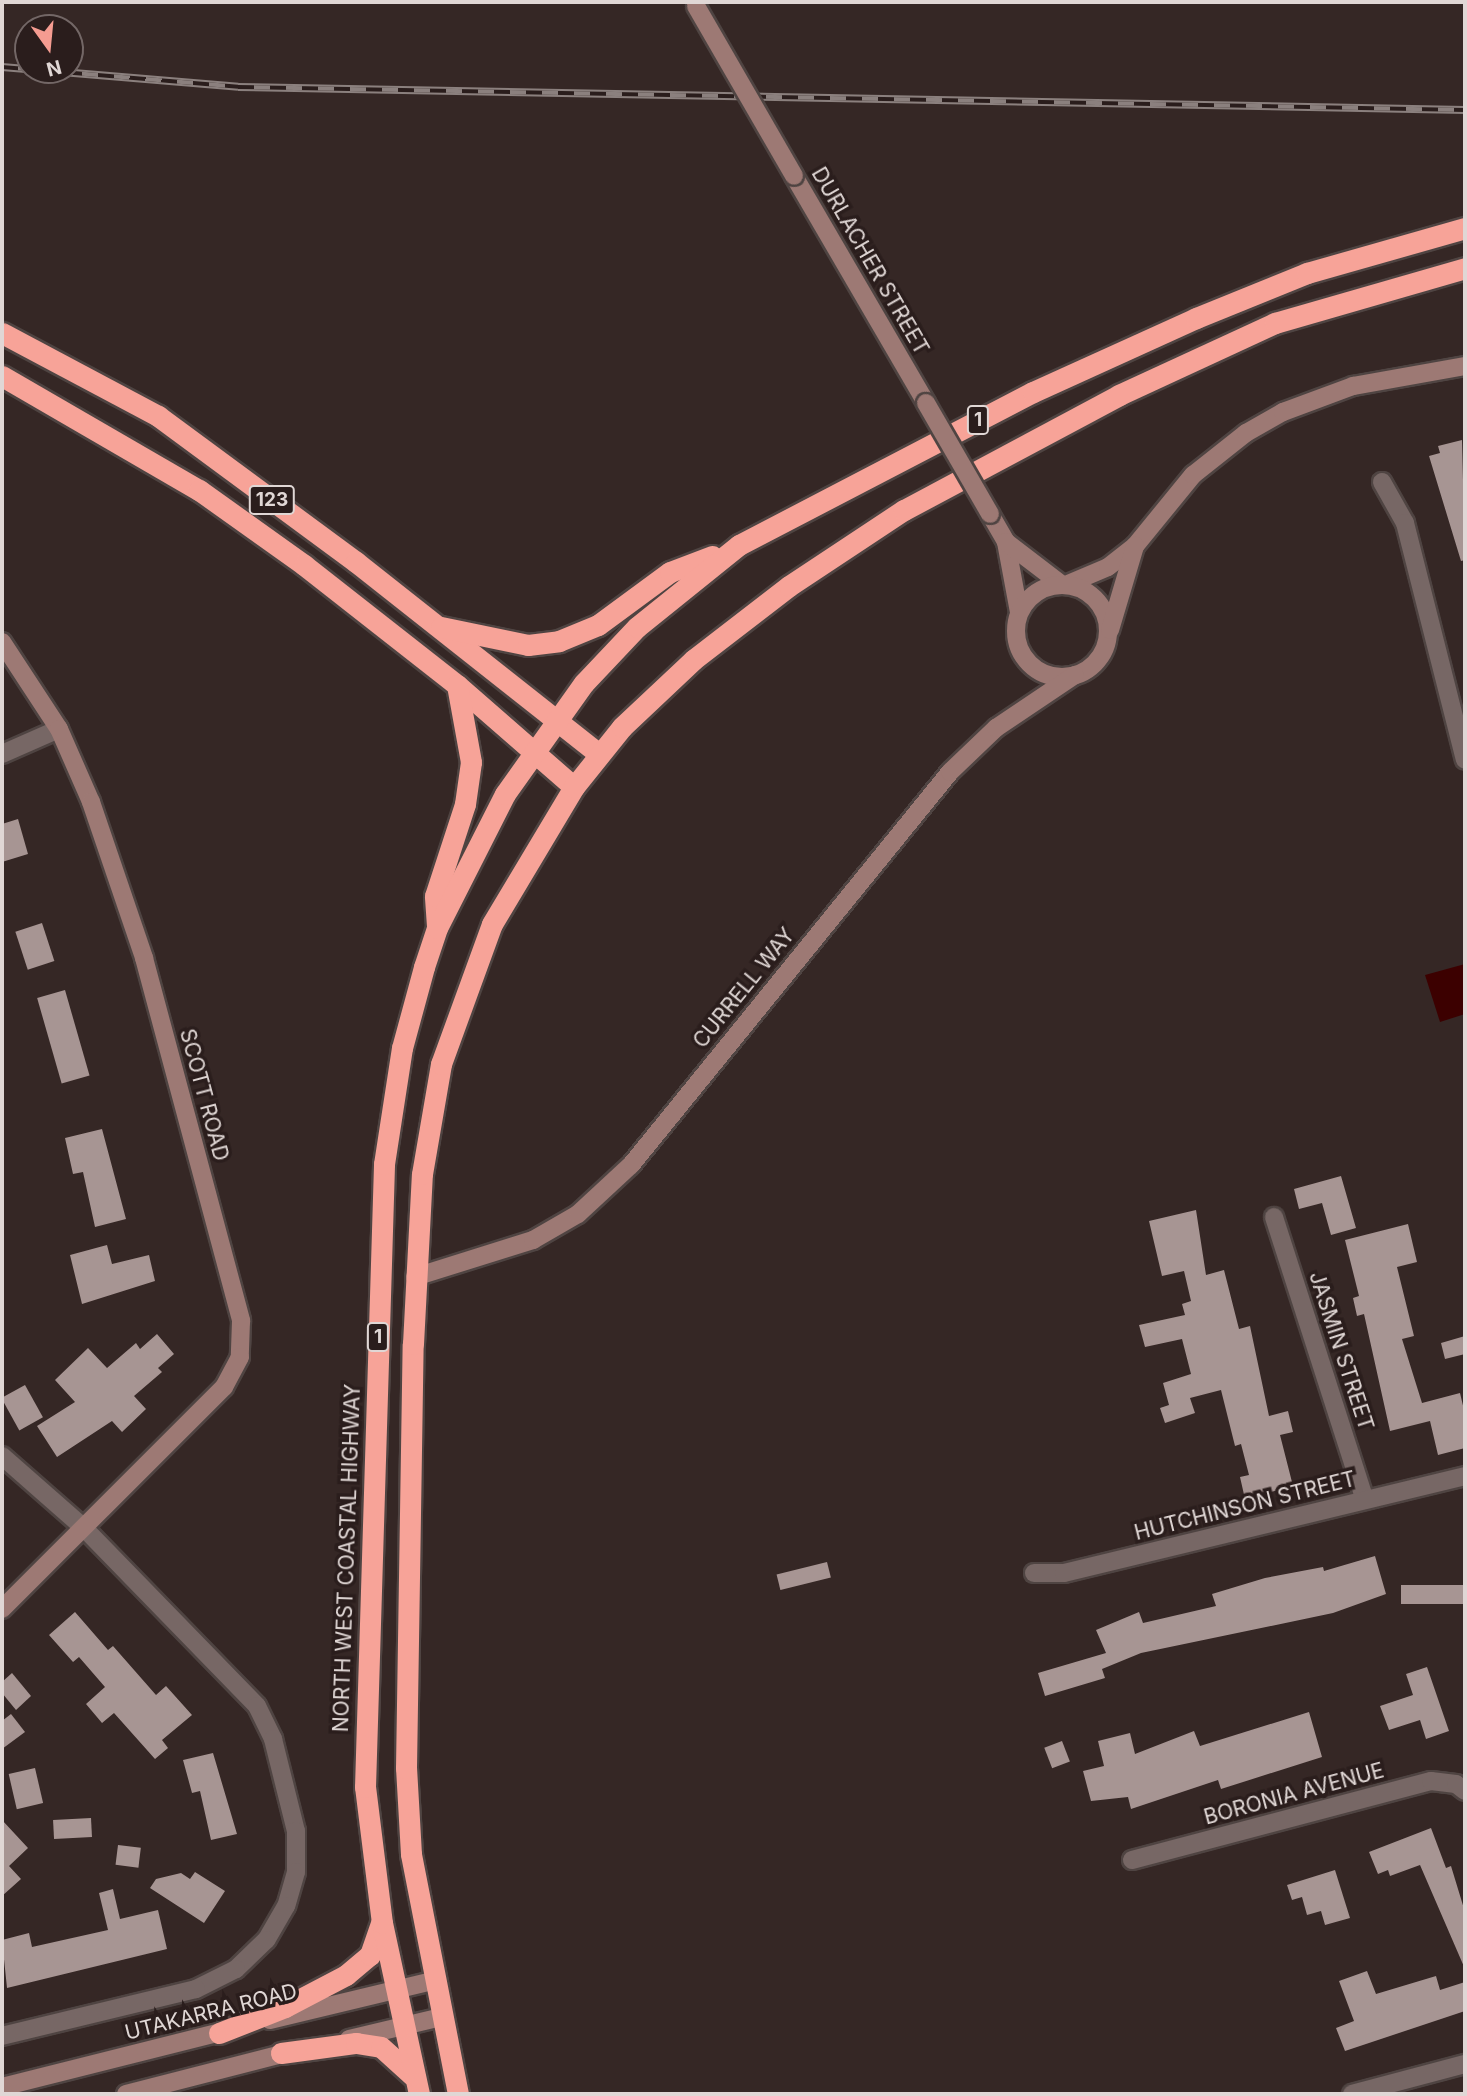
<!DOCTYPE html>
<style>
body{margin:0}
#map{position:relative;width:1467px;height:2096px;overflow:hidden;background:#352725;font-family:Inter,sans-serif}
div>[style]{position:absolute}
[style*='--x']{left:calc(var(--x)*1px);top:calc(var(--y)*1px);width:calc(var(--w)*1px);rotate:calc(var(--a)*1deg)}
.water>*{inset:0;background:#3c0000}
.building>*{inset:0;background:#a79593;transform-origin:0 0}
.roads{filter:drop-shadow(2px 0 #4f4442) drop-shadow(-2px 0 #4f4442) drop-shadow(0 2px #4f4442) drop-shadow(0 -2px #4f4442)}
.street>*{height:18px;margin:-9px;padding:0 9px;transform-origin:9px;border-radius:9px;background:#776765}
.secondary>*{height:18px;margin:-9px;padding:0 9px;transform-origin:9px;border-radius:9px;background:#9d7974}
.secondary>.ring{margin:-9px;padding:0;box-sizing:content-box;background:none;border:18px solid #9d7974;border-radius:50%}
.highway>*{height:21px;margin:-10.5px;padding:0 10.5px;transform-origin:10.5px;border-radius:10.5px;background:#f7a398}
.rail>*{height:8px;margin-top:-4px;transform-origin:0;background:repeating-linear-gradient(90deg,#2a1d1c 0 16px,#8b807e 0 32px);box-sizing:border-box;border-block:2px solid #8b807e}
.bridges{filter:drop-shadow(2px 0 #4f4442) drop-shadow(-2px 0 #4f4442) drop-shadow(0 2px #4f4442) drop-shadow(0 -2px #4f4442)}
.secondary-bridge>*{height:18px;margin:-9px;padding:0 9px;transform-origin:9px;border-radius:9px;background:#9d7974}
span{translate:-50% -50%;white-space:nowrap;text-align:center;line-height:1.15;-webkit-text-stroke:7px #2a1d1c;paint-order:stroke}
.shield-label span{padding:2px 5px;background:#2a1d1c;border:2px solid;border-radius:5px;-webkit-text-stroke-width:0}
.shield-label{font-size:19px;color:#e0d7d5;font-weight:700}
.street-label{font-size:21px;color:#e0d7d5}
.frame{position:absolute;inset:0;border:4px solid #e0d7d5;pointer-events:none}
.north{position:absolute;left:14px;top:14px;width:70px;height:70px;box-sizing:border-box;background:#2a1d1c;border:2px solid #736766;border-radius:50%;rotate:165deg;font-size:19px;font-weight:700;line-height:28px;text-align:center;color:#e0d7d5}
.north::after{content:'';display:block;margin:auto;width:24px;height:32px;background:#f59c91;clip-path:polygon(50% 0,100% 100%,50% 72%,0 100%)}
</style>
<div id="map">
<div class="water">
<div style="clip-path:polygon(1465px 964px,1465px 1014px,1440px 1022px,1425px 975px)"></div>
</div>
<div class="building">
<div style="clip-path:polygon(1462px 440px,1465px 560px,1461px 561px,1429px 456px,1440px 453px,1438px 446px)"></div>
<div style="clip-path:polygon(18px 819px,28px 854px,2px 862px,2px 824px)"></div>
<div style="left:42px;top:923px;width:40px;height:28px;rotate:72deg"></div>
<div style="left:65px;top:990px;width:89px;height:29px;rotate:74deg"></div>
<div style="clip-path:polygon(102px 1129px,126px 1219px,95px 1227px,83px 1172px,73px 1174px,65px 1138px)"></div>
<div style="clip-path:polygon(1341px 1176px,1356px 1228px,1331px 1235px,1322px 1203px,1299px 1209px,1294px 1189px)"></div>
<div style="clip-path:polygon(1196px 1210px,1206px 1275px,1224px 1270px,1239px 1329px,1250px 1326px,1269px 1416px,1288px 1411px,1293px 1432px,1280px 1435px,1293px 1486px,1245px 1499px,1240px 1477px,1249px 1475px,1241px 1444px,1235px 1446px,1221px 1390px,1190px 1398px,1195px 1413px,1165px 1423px,1160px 1408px,1169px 1405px,1163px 1383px,1191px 1374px,1182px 1339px,1145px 1347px,1139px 1325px,1185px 1315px,1182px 1304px,1191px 1301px,1184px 1271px,1162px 1276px,1149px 1221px)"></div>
<div style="clip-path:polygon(1408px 1224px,1417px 1262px,1397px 1267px,1414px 1336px,1402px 1339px,1422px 1403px,1460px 1393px,1465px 1414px,1465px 1448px,1438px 1455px,1430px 1421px,1390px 1431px,1364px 1314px,1357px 1316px,1353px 1298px,1359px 1296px,1345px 1240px)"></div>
<div style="clip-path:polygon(107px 1245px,112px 1264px,149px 1255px,155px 1281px,82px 1304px,70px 1255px)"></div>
<div style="clip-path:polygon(157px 1334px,174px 1354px,158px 1368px,162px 1372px,134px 1396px,146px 1409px,122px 1432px,112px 1421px,57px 1457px,37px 1426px,75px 1402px,55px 1380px,88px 1348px,107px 1368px,136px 1343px,140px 1349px)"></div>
<div style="clip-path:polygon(1465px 1336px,1465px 1354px,1445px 1359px,1441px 1343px)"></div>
<div style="left:25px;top:1385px;width:37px;height:27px;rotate:61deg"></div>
<div style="clip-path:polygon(1375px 1556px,1386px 1594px,1333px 1613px,1141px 1653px,1102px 1669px,1105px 1678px,1045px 1696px,1038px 1673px,1106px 1653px,1096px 1630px,1139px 1612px,1143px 1623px,1216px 1606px,1212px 1594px,1265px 1578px,1323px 1567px,1324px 1571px)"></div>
<div style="left:827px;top:1562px;width:16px;height:52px;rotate:76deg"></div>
<div style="left:1465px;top:1585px;width:19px;height:64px;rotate:90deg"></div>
<div style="clip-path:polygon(75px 1612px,108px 1650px,113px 1646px,156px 1695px,166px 1686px,192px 1715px,162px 1740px,168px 1748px,155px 1759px,114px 1713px,102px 1723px,86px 1704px,105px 1687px,79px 1657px,73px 1662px,49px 1635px)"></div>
<div style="clip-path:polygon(1427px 1667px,1449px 1731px,1426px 1739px,1420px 1720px,1389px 1730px,1380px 1706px,1413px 1695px,1406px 1674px)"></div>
<div style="clip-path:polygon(12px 1673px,31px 1696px,16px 1710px,2px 1693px,2px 1682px)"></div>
<div style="clip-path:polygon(1309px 1712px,1322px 1757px,1221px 1789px,1218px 1780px,1131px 1809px,1128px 1797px,1091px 1801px,1083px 1771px,1104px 1766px,1098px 1741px,1130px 1733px,1135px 1754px,1194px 1731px,1200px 1746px)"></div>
<div style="clip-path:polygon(11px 1714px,25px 1732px,2px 1749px,2px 1721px)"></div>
<div style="left:1062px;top:1741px;width:22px;height:19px;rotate:69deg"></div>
<div style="clip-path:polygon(213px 1753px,237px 1834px,211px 1840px,200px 1791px,192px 1793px,183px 1760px)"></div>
<div style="left:35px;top:1768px;width:36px;height:27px;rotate:77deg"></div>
<div style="left:91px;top:1818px;width:19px;height:38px;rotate:87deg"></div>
<div style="clip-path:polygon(2px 1820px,28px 1848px,9px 1866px,21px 1879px,2px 1896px)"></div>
<div style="clip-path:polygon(1431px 1828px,1446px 1868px,1451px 1866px,1465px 1912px,1465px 1969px,1420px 1865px,1390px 1876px,1388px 1870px,1378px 1874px,1369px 1852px)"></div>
<div style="left:118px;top:1845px;width:23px;height:20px;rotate:7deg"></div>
<div style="clip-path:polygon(1335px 1870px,1350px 1918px,1325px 1925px,1321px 1911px,1307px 1915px,1302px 1897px,1292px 1900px,1287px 1885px)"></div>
<div style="clip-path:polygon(195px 1872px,225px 1891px,204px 1923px,150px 1888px,156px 1879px,181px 1873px,190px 1879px)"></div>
<div style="clip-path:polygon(113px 1889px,120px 1919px,158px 1910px,167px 1949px,7px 1988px,2px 1940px,29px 1933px,32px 1947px,108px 1930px,99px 1893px)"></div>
<div style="clip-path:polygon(1367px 1971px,1376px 1994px,1436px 1976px,1440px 1990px,1465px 1982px,1465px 2011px,1345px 2051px,1336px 2028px,1354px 2021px,1339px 1981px)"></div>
</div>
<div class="roads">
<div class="street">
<div style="--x:1382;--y:482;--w:47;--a:60.7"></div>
<div style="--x:1405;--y:523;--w:244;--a:75.8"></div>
<div style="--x:2;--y:754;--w:62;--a:-23.7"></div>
<div style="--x:1274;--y:1217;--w:297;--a:72.2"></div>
<div style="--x:2;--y:1456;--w:109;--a:41.3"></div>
<div style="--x:84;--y:1528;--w:248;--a:45.8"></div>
<div style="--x:257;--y:1706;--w:37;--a:64"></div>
<div style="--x:273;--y:1739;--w:95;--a:76"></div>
<div style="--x:296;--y:1831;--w:41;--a:90"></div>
<div style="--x:296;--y:1872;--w:35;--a:106"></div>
<div style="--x:286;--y:1906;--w:39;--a:120"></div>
<div style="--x:266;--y:1940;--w:42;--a:136"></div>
<div style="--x:236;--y:1969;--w:45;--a:153.4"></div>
<div style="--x:196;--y:1989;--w:200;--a:166.4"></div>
<div style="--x:1034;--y:1573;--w:30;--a:0"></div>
<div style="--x:1064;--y:1573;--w:413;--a:-13.6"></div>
<div style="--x:1132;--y:1860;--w:309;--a:-14.8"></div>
<div style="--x:1431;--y:1781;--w:25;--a:7"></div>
<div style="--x:1456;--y:1784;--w:11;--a:38"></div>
<div style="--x:1352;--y:2094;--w:117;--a:-14.9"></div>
</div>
<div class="secondary">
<div style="--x:794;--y:176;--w:263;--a:59.8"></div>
<div style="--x:990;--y:514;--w:32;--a:60"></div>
<div style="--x:1006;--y:542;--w:71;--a:79.5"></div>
<div style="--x:1006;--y:542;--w:69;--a:37.4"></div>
<div style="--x:1068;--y:584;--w:43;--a:-23"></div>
<div style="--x:1108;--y:567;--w:34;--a:-38"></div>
<div style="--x:1135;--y:546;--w:92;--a:-50.8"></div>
<div style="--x:1193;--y:475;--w:68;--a:-38.4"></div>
<div style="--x:1246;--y:433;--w:43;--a:-29.6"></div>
<div style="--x:1283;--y:412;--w:75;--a:-20.4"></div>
<div style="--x:1353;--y:386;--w:114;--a:-10.1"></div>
<div class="ring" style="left:1016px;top:585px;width:74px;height:74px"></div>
<div style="--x:1110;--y:630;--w:88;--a:-73.4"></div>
<div style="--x:2;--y:642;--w:104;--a:56.8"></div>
<div style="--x:59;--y:729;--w:80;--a:66.3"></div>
<div style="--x:91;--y:802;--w:165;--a:71.2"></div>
<div style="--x:144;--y:958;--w:376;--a:75"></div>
<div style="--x:241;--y:1321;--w:36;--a:92"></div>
<div style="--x:240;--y:1357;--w:34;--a:118"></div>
<div style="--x:224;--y:1387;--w:314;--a:135"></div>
<div style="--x:415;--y:1277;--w:124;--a:-17.4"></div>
<div style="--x:533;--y:1240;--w:52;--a:-30"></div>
<div style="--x:578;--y:1214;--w:72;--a:-42.8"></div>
<div style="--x:631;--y:1165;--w:506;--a:-50.93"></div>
<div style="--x:950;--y:772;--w:64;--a:-43.7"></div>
<div style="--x:996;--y:728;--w:95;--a:-33.9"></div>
<div style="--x:270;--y:2020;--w:167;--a:-13.5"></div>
<div style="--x:349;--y:2039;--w:95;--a:-13.4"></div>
<div style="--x:2;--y:2087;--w:238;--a:-14.1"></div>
<div style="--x:126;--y:2094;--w:173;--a:-14.4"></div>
</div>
<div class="highway">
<div style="--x:2;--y:333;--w:177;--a:28"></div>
<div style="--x:158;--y:416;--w:246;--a:36.4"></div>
<div style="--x:356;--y:562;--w:310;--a:38.3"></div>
<div style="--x:2;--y:376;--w:228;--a:30.1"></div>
<div style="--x:199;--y:490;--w:129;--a:35.5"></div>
<div style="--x:304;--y:565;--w:194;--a:38.1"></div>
<div style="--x:457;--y:685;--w:155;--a:41.1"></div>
<div style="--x:441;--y:627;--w:89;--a:11.7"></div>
<div style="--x:528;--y:645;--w:31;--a:-7"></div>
<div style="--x:559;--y:641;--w:42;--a:-22.3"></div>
<div style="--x:598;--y:625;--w:89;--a:-36.4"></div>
<div style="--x:670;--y:572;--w:45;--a:-20.9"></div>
<div style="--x:437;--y:926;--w:30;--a:-94"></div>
<div style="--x:435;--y:896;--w:97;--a:-71.9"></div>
<div style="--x:465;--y:804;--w:42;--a:-81.9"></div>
<div style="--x:471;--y:762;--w:78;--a:-100.3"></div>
<div style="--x:219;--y:2033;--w:71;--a:-21.5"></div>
<div style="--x:285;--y:2007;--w:69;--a:-27.7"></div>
<div style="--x:346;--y:1975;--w:31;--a:-40"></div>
<div style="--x:370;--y:1955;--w:34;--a:-71"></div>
<div style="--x:281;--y:2053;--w:76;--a:-7.6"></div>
<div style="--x:356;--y:2043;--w:25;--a:9"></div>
<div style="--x:381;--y:2047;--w:42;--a:42.1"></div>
<div style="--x:419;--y:2094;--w:175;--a:-102.2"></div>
<div style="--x:382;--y:1923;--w:137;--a:-97.1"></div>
<div style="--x:365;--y:1787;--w:623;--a:-88.25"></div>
<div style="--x:384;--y:1164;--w:117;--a:-81.2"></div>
<div style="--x:402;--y:1048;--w:84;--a:-74.8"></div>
<div style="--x:424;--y:967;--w:41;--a:-71.6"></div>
<div style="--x:437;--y:928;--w:150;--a:-63.1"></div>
<div style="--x:505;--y:794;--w:136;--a:-54.6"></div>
<div style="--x:584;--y:683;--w:77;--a:-46.6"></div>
<div style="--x:637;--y:627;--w:131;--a:-38.8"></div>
<div style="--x:739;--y:545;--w:331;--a:-27.5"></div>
<div style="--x:1033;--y:392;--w:179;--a:-24.4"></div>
<div style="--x:1196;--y:318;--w:120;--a:-22.1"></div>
<div style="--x:1307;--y:273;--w:164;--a:-15.9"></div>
<div style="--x:458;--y:2094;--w:245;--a:-101.1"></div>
<div style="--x:411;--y:1854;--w:86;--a:-93.3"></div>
<div style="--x:406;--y:1768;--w:424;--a:-89.1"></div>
<div style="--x:413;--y:1344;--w:170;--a:-87"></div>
<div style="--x:422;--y:1174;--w:112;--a:-80.2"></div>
<div style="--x:441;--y:1064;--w:149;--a:-70"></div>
<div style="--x:492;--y:924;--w:160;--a:-59.1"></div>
<div style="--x:574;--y:787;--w:77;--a:-51.3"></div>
<div style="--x:622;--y:727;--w:98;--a:-43.3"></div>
<div style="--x:693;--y:660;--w:121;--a:-37.6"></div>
<div style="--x:789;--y:586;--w:138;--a:-33.5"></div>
<div style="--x:904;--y:510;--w:244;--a:-28.1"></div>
<div style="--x:1119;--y:395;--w:172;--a:-24.8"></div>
<div style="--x:1275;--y:323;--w:198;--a:-16.1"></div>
</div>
</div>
<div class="rail">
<div style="--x:2;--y:67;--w:237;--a:4.8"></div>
<div style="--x:238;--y:87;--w:1227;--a:1.07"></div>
</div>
<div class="bridges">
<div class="secondary-bridge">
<div style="--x:696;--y:6;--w:196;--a:60"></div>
<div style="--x:926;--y:403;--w:128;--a:60"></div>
</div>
</div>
<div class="shield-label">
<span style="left:978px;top:420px">1</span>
<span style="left:272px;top:500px">123</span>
<span style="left:378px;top:1337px">1</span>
</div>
<div class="street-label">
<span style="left:870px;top:261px;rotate:60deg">DURLACHER STREET</span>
<span style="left:744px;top:988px;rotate:-51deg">CURRELL WAY</span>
<span style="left:204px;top:1095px;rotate:75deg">SCOTT ROAD</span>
<span style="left:1341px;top:1351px;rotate:72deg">JASMIN STREET</span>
<span style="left:1245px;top:1506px;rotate:-14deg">HUTCHINSON STREET</span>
<span style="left:347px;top:1558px;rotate:-88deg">NORTH WEST COASTAL HIGHWAY</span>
<span style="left:1294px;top:1794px;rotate:-15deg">BORONIA AVENUE</span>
<span style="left:211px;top:2012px;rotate:-14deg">UTAKARRA ROAD</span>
</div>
<div class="frame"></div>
<div class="north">N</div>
</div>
